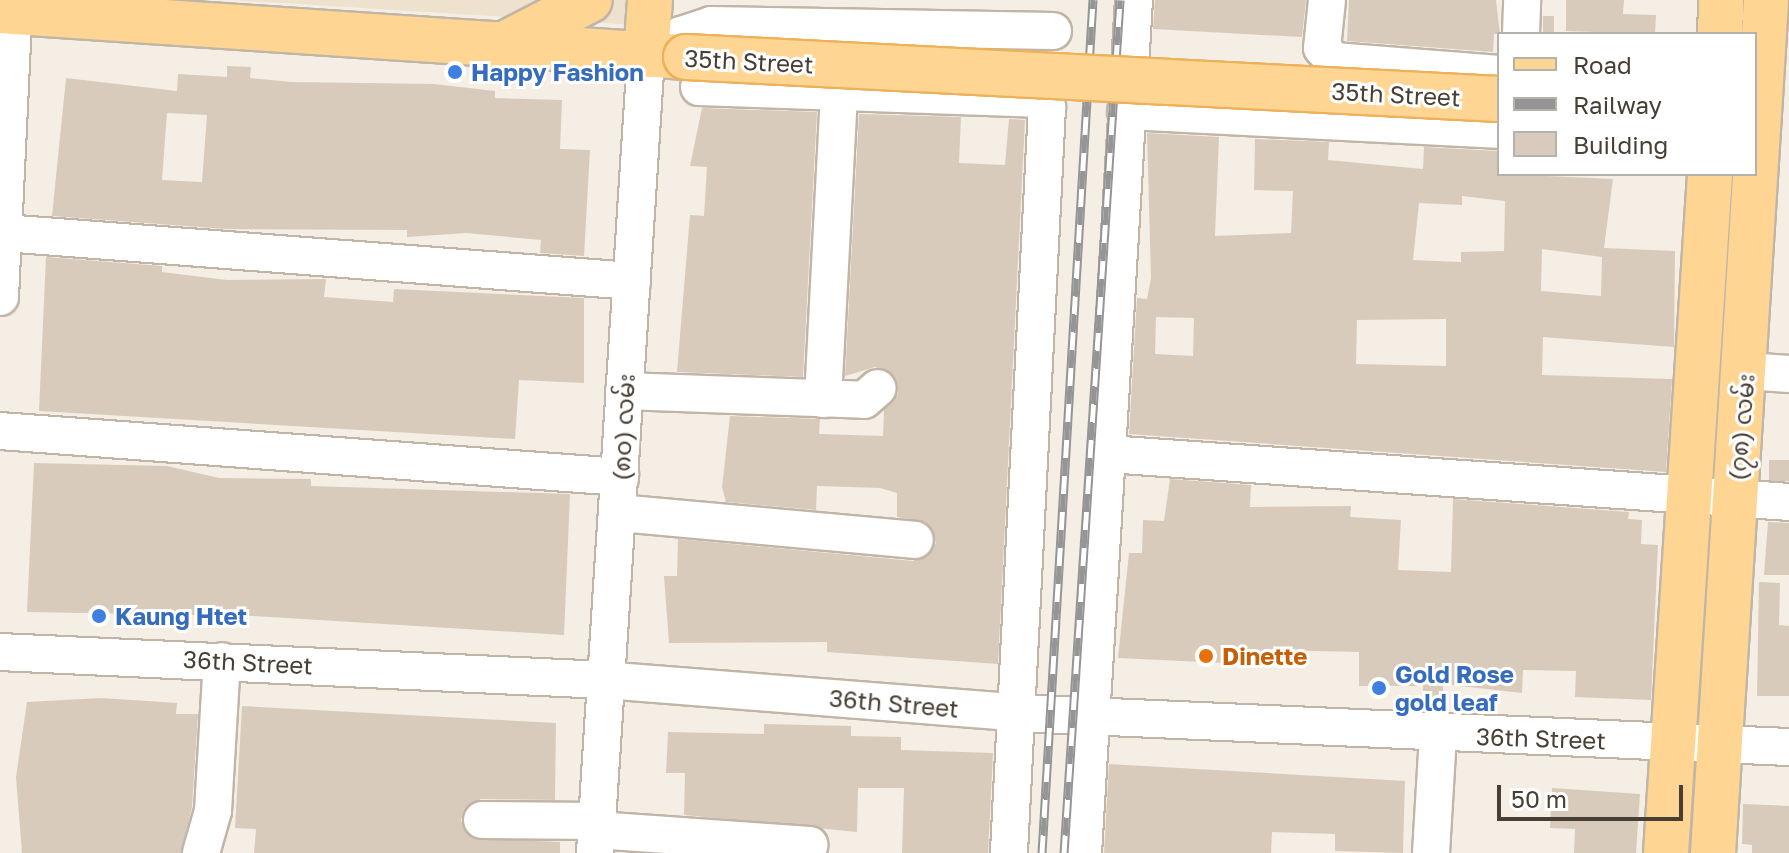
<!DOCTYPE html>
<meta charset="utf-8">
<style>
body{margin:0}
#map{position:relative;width:1789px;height:853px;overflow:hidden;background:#f4eee5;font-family:"Golos Text","Noto Sans Myanmar",sans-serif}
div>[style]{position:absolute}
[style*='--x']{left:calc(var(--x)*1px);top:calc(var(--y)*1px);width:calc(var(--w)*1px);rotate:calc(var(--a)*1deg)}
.education>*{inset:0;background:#eee2ce}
.building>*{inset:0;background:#d9cbbc;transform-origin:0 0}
.roads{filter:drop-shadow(2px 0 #c0b5a7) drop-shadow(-2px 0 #c0b5a7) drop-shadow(0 2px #c0b5a7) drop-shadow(0 -2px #c0b5a7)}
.minor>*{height:36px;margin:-18px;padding:0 18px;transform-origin:18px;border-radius:18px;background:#fff}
.major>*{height:44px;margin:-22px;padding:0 22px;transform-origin:22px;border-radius:22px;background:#ffd593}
.rail>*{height:9px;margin-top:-4.5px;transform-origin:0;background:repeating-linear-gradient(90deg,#fff 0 18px,#959595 0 36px);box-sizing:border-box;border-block:2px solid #959595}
.bridges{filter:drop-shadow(2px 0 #edb15a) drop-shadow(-2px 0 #edb15a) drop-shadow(0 2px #edb15a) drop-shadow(0 -2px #edb15a)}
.major-bridge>*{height:44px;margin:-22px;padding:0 22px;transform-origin:22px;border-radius:22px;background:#ffd593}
.dots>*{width:22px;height:22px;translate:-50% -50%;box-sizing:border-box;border:4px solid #fff;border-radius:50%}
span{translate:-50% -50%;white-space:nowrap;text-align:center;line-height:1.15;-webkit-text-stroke:6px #fff;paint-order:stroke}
.street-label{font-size:24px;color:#473e34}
.shop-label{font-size:24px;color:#366cbe;font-weight:700}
.left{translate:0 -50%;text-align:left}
.food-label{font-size:24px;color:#c56008;font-weight:700}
.legend{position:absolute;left:1497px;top:32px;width:260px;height:144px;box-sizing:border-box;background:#fff;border:2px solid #b5b2ae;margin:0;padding:10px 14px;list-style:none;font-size:24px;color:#473e34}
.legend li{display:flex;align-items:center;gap:16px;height:40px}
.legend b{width:40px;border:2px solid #b5b2ae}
.scale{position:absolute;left:1497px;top:785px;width:186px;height:36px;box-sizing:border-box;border:4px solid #473e34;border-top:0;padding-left:10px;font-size:24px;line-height:28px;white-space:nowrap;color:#473e34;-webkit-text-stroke:6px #fff;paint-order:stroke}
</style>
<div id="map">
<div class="education">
<div style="clip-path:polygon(233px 0,636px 0,635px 25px)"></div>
</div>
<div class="building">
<div style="clip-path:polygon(1155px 0,1306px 0,1302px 37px,1153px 29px)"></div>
<div style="clip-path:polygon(1349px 0,1496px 0,1500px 34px,1494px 34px,1493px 52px,1347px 41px)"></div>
<div style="clip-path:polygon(1566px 0,1624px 0,1623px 14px,1656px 15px,1655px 34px,1566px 31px)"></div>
<div style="left:1543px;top:16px;width:11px;height:18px"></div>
<div style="clip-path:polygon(evenodd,227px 66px,251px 67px,250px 78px,292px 82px,434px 84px,495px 91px,495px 98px,562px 100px,560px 149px,590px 150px,584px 256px,540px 253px,541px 240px,466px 233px,407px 237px,407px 230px,226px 229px,52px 216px,66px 78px,177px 91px,178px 74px,227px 77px,227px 66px,167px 113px,207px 115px,202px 182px,162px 180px,167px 113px)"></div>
<div style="clip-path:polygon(702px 108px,817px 112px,803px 377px,677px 372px,690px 215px,704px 216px,707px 167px,690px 166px)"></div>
<div style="clip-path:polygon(859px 114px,961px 117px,959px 163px,1005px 165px,1009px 119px,1025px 120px,998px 664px,827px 652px,827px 642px,669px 643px,664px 576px,677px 576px,678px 539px,913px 561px,936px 543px,926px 522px,897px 517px,897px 493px,880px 488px,817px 486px,816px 510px,726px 502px,722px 487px,730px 416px,820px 419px,819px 434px,883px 436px,884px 410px,898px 394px,894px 375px,875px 367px,845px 376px)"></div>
<div style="clip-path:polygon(evenodd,1147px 133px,1219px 137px,1215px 236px,1291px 233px,1293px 191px,1254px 190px,1255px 139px,1329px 142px,1328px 160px,1423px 169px,1424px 147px,1499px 151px,1499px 174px,1613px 179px,1604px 248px,1675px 251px,1674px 347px,1543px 337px,1542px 375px,1672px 379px,1666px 472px,1129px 434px,1137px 298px,1147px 299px,1151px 278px,1147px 133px,1462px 196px,1505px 201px,1504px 251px,1461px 252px,1461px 262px,1413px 260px,1419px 203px,1462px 205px,1462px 196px,1147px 133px,1542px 249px,1602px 257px,1601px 296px,1541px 291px,1542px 249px,1147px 133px,1156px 317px,1194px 318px,1193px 356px,1155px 354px,1156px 317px,1147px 133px,1446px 319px,1446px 366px,1356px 364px,1357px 320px,1446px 319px)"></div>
<div style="clip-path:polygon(46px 257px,162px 266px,162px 272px,227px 280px,326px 279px,324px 297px,393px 302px,394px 289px,584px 298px,584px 383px,519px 380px,515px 439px,39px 411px)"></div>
<div style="left:1789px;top:460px;width:21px;height:20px;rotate:90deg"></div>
<div style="clip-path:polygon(34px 463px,167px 466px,219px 478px,311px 479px,311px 486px,570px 494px,564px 635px,253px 616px,27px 612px)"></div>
<div style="clip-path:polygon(1170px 479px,1251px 485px,1250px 507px,1351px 506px,1350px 517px,1401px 520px,1398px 570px,1451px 572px,1453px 499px,1629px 512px,1628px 519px,1642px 520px,1641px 544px,1658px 545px,1651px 700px,1575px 697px,1576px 671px,1523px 670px,1522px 693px,1443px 684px,1443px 699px,1423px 699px,1423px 686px,1359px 686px,1359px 652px,1267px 650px,1267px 665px,1118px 658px,1129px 553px,1142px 553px,1143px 520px,1164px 521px)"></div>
<div style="clip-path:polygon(1768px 522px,1789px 523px,1789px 575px,1764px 575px)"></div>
<div style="clip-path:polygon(1759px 582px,1780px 583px,1779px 625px,1789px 626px,1789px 696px,1757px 696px)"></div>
<div style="clip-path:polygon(101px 698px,177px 703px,176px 714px,198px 714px,192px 807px,181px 853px,22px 853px,16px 777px,27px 702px)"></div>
<div style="clip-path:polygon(242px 706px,556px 723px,555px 800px,481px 799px,464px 809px,461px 821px,472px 838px,560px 842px,560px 853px,254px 853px,256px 829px,235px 828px)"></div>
<div style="clip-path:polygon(764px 724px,851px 726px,851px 736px,901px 737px,901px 750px,993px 753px,988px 853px,902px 853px,904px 788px,858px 788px,857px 832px,684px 815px,685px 773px,666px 773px,668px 732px,764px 734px)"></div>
<div style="clip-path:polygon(1109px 764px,1405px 781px,1403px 853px,1335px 851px,1335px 834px,1272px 832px,1271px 853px,1104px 853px)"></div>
<div style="clip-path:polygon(1552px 788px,1640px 794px,1636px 853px,1574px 853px,1575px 829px,1550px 828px)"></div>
<div style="clip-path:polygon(1743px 804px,1789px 806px,1789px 853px,1752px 853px,1752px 845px,1742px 844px)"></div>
</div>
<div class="roads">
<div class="minor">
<div style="--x:1327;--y:0;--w:48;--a:95.9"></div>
<div style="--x:1322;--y:48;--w:18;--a:47"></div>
<div style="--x:1334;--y:61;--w:166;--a:4.5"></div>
<div style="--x:1521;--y:34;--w:34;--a:-88"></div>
<div style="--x:667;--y:57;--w:26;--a:-58"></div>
<div style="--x:681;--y:35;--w:32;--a:-18"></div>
<div style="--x:711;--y:25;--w:342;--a:1"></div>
<div style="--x:699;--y:87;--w:337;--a:2"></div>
<div style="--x:1036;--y:99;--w:14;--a:36"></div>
<div style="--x:1047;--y:107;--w:747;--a:92.92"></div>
<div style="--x:1126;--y:111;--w:373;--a:2.9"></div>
<div style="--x:4;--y:233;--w:630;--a:4.37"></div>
<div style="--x:0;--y:297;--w:297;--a:-87.3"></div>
<div style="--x:1746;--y:371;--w:43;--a:4"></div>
<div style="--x:624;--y:391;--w:240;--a:2.1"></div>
<div style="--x:864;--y:400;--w:18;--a:-41"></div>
<div style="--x:823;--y:399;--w:305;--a:-87"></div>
<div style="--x:0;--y:431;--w:622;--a:4.24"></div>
<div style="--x:1108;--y:454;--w:683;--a:4.03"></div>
<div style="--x:619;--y:513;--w:297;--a:5.2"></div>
<div style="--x:0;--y:652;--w:605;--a:2.65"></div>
<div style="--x:604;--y:680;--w:416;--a:4.5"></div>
<div style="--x:1019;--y:713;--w:771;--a:2.53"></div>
<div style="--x:482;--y:820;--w:115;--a:0.5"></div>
<div style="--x:596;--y:830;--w:214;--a:4"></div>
<div style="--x:201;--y:853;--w:44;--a:-74.1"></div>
<div style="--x:213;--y:811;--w:150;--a:-86.6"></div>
<div style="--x:595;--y:853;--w:800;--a:-86.34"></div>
<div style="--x:1083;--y:853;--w:855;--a:-86.58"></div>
<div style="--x:1431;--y:853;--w:119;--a:-86.6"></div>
</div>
<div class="major">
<div style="--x:0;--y:11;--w:688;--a:3.84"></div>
<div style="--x:1720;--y:34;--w:34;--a:-88"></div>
<div style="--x:506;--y:43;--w:94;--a:-27.1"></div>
<div style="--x:646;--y:55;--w:55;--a:-85.8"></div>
<div style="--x:1666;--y:853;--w:680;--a:-86.29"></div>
<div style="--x:1713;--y:853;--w:855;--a:-86.44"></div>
</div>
</div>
<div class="rail">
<div style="--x:1042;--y:853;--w:855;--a:-86.58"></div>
<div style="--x:1064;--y:853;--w:855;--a:-86.24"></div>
</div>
<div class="bridges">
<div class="major-bridge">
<div style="--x:686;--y:57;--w:814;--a:2.96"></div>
</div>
</div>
<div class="dots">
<div style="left:455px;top:72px;background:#3f7fe0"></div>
<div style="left:99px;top:616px;background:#3f7fe0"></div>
<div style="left:1206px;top:656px;background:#e8710a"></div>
<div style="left:1379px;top:688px;background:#3f7fe0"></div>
</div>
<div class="street-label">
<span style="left:749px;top:61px;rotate:3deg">35th Street</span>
<span style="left:1396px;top:94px;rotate:3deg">35th Street</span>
<span style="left:623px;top:427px;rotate:-87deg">(၈၀) လမ်း</span>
<span style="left:1741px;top:427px;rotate:-85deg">(၇၈) လမ်း</span>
<span style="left:248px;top:662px;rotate:3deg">36th Street</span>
<span style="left:894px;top:703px;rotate:5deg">36th Street</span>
<span style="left:1541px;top:738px;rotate:2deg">36th Street</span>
</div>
<div class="shop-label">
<span class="left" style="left:471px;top:72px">Happy Fashion</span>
<span class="left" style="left:115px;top:616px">Kaung Htet</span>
<span class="left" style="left:1395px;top:688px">Gold Rose<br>gold leaf</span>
</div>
<div class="food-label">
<span class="left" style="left:1222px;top:656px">Dinette</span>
</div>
<ul class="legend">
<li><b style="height:10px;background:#ffd593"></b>Road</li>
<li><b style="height:10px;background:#959595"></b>Railway</li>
<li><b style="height:22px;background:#d9cbbc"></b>Building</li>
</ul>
<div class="scale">50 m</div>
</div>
